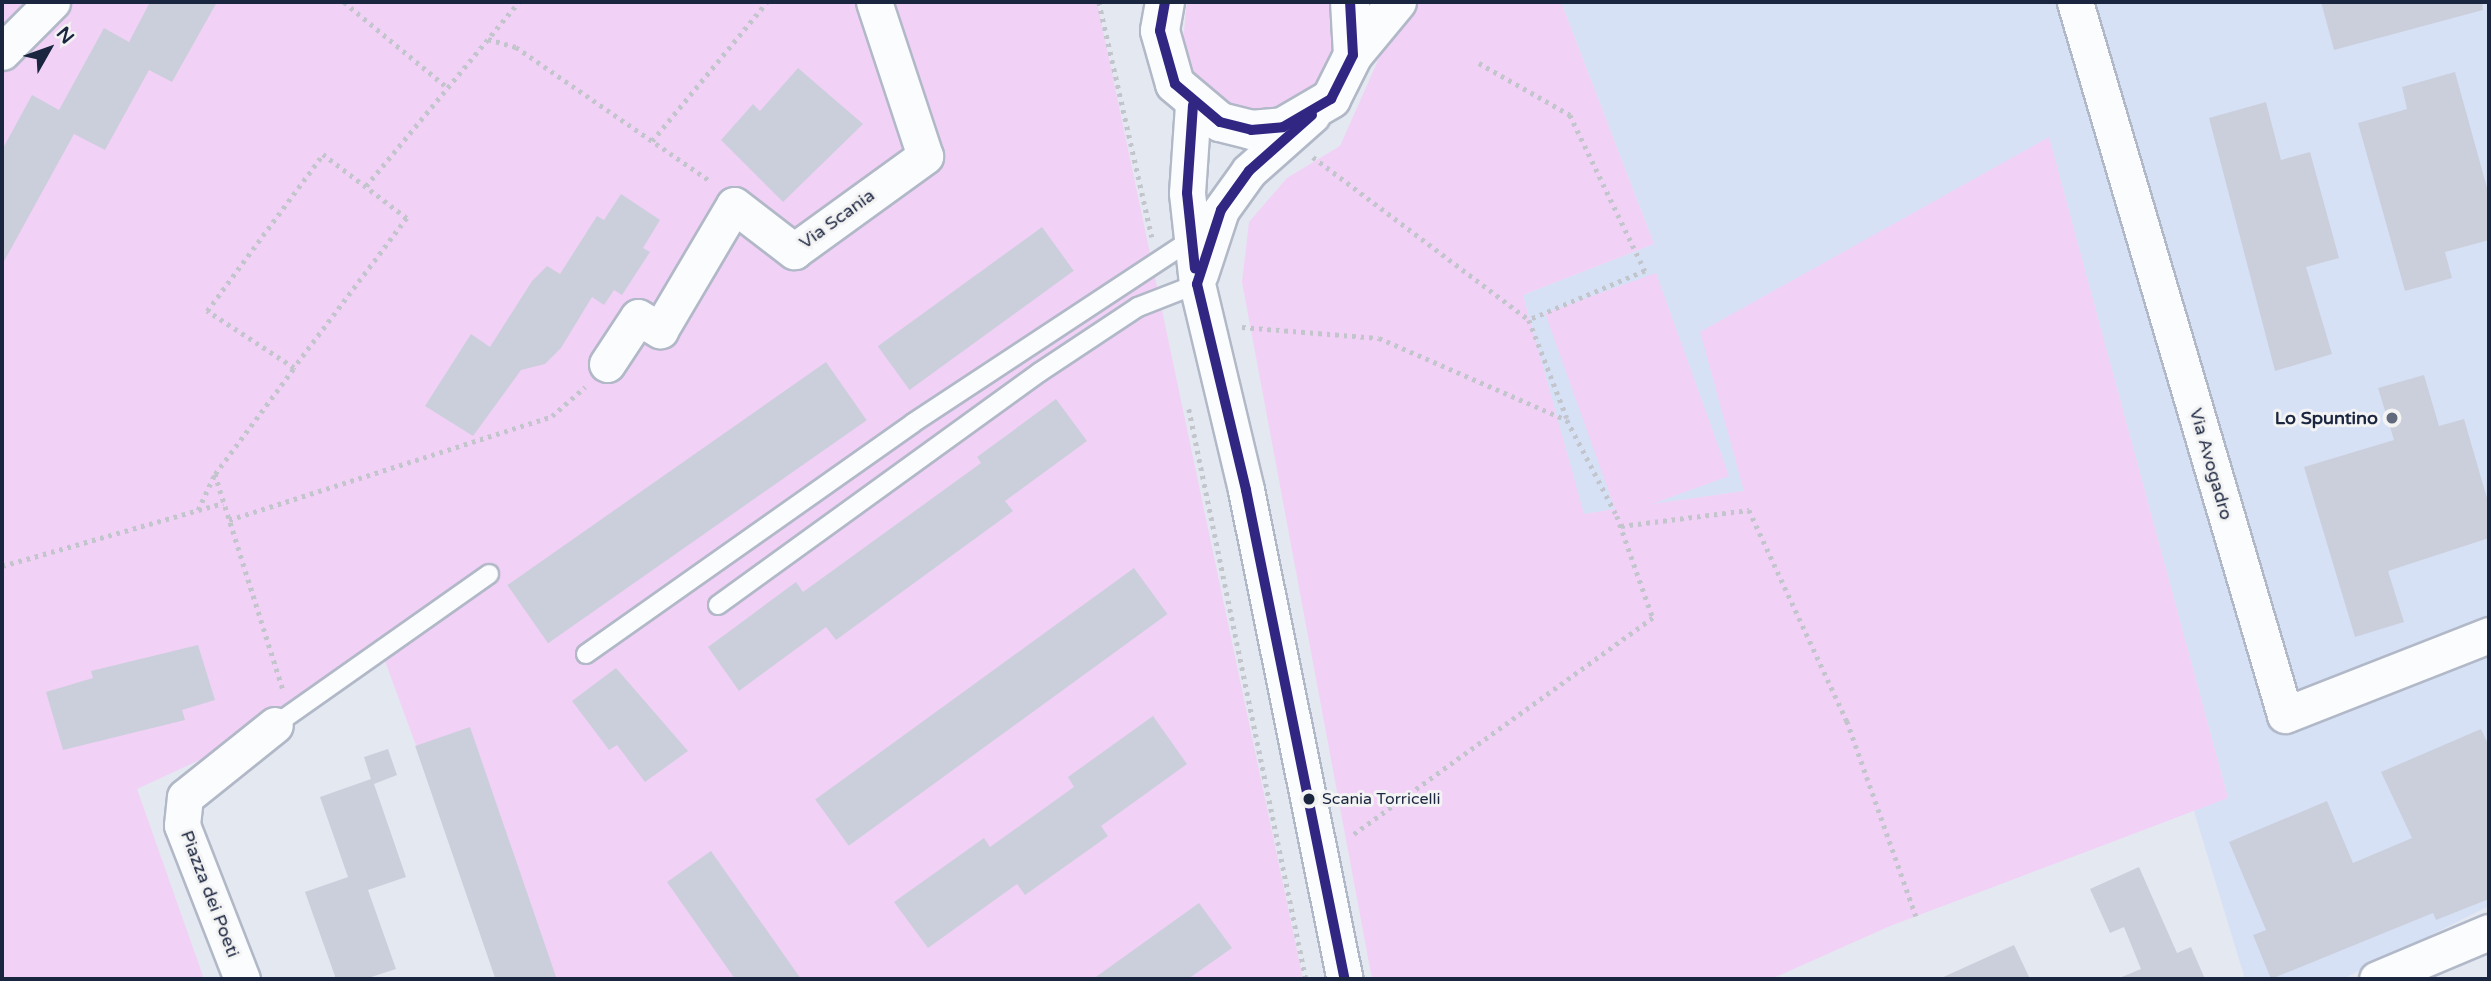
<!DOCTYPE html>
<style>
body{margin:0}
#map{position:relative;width:2491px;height:981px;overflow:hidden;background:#e4e8f0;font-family:"Varela Round",sans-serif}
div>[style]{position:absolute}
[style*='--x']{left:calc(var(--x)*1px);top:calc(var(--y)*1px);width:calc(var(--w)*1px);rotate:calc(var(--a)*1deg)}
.built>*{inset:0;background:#d7e1f6}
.green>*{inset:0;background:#f2d1f7}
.building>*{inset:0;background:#cacfdb;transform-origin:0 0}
.path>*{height:4.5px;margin-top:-2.25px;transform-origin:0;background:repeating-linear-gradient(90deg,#c2c6cc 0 3.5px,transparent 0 8.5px)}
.roads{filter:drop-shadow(2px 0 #b1b8c7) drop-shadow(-2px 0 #b1b8c7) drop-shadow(0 2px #b1b8c7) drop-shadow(0 -2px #b1b8c7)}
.lane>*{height:18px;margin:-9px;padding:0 9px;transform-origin:9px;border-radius:9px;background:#fbfcfd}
.street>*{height:35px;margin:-17.5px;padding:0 17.5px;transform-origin:17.5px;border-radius:17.5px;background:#fbfcfd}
.secondary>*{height:38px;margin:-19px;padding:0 19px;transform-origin:19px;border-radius:19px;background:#fbfcfd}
.bus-1>*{height:10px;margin:-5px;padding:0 5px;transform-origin:5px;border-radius:5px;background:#312783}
.dots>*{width:19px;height:19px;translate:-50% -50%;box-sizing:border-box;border:4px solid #f3f3f3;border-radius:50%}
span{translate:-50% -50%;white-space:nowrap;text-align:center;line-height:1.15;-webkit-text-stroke:6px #f3f3f3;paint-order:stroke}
.bus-label{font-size:16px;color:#1a253f}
.left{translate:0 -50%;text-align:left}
.street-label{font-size:18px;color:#1a253f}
.poi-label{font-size:18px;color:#1a253f;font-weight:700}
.right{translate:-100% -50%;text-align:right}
.frame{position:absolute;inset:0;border:4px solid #1a253f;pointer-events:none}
.north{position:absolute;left:14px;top:14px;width:70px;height:70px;-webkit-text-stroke:5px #f3f3f3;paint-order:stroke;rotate:50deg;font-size:19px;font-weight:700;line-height:28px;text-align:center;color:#1a253f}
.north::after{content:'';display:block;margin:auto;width:24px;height:32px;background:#1a253f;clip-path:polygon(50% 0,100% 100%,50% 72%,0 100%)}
</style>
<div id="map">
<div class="built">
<div style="clip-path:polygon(1561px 2px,2489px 2px,2489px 906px,2343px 979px,2245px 979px,2193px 808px,2228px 798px,2049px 138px,1745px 491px,1583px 514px,1523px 295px,1654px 244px)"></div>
</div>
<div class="green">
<div style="clip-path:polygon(2px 2px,1097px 2px,1303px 979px,502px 979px,382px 653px,275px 725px,137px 789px,204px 979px,2px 979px)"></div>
<div style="clip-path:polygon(1187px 2px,1331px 2px,1337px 52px,1327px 77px,1283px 110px,1256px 114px,1229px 107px,1191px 73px,1182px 50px)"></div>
<div style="clip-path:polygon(1404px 2px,1561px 2px,1654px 244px,1523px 295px,1584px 514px,1615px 509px,1545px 313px,1656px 273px,1729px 476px,1652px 504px,1744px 491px,1700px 332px,2049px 137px,2228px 798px,1890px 926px,1771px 979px,1372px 979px,1242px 282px,1249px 222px,1287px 178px,1340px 146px)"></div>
</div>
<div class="building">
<div style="clip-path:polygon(150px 2px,217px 2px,172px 82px,149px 70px,105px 150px,74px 134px,2px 265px,2px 150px,32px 95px,59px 110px,104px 28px,129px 42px)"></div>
<div style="clip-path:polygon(2321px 2px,2482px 2px,2483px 10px,2334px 50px)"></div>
<div style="clip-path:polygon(798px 68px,863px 124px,783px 202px,721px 140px,753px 104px,760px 111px)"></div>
<div style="clip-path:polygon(2455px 72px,2489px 195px,2489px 240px,2445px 252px,2452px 278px,2405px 291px,2358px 123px,2407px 109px,2402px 87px)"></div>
<div style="clip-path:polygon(2266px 102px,2281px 160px,2310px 152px,2339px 258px,2306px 267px,2332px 354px,2275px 371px,2209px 118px)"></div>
<div style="clip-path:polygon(621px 194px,660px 220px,643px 248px,650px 252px,622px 295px,614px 290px,604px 305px,592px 297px,561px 348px,545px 364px,521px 370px,473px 436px,425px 406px,471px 334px,490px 347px,532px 281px,547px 266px,560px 274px,597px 216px,604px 220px)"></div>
<div style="left:1042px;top:227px;width:54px;height:203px;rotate:54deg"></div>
<div style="left:826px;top:362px;width:71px;height:389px;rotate:55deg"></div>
<div style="clip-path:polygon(2424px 375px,2439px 426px,2464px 419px,2489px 505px,2489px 538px,2388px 571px,2404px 622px,2355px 637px,2304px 467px,2394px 440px,2378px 388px)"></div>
<div style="clip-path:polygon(1056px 399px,1087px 441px,1005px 501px,1013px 511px,836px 640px,826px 627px,739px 691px,708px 647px,796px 582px,803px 592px,981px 463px,977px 457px)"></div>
<div style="left:1134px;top:568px;width:57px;height:394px;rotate:54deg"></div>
<div style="clip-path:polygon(198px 645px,215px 700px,182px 710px,185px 720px,63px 750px,46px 692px,93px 678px,91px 671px)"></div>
<div style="clip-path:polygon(616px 668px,688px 751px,645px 782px,617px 745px,609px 750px,572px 701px)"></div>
<div style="clip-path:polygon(1153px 716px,1187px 764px,1101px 826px,1108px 836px,1025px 895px,1017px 884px,928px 948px,894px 902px,984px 838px,990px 847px,1074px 787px,1068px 777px)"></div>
<div style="left:470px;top:727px;width:267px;height:58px;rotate:71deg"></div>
<div style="clip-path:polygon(2481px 729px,2489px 746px,2489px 899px,2436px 920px,2433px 913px,2271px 979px,2253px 935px,2266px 930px,2229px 842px,2327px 801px,2353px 863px,2412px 838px,2381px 772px)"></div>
<div style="clip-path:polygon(388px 749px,397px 775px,374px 784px,406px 877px,368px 890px,396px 969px,365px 979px,336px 979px,305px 892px,348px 877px,320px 797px,371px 779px,364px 757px)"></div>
<div style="clip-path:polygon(711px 851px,801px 979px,735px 979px,667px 882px)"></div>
<div style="clip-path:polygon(2139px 867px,2177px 953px,2191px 947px,2205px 979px,2117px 979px,2141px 969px,2124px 927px,2110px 933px,2090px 889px)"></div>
<div style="clip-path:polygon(1199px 903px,1232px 948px,1188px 979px,1093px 979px)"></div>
<div style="clip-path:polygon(2014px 945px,2030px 979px,1939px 979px)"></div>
</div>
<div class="path">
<div style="--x:344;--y:2;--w:135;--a:39.6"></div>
<div style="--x:1099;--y:2;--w:241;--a:77.3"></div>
<div style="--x:488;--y:39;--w:29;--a:16"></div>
<div style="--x:516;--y:47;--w:236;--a:34.6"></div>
<div style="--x:1479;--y:63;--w:105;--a:29.7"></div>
<div style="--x:1570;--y:115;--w:173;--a:64.3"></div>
<div style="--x:1645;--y:271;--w:126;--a:157.1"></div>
<div style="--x:652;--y:141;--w:180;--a:-50.4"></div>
<div style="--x:323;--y:154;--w:106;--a:37.3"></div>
<div style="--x:407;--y:218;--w:188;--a:127"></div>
<div style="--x:294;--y:368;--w:104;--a:-146.8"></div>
<div style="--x:207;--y:311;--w:195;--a:-53.5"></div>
<div style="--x:1313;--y:157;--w:271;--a:37"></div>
<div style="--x:1529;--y:320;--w:105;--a:68.8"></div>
<div style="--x:366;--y:186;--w:239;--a:-50.3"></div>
<div style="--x:1242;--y:327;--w:137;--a:4.6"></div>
<div style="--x:1379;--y:338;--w:205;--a:23.6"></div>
<div style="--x:1567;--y:420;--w:108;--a:62.5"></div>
<div style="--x:1617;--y:516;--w:108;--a:70.6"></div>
<div style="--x:1653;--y:618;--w:373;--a:144.1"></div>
<div style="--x:1189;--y:409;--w:582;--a:78.4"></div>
<div style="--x:215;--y:474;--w:226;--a:72.5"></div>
<div style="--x:198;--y:510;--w:40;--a:-65"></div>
<div style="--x:215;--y:474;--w:132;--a:-53.3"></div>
<div style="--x:229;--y:520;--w:339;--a:-17.8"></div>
<div style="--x:552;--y:416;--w:44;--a:-41.3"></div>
<div style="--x:1621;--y:526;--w:129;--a:-7.1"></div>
<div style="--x:1749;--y:510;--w:233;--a:65.1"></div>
<div style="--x:1847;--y:721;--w:207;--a:70.5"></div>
<div style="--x:2;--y:566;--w:230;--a:-15.9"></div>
</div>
<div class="roads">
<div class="lane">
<div style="--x:718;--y:605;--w:397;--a:-35.9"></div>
<div style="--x:1040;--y:372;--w:118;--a:-33.6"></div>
<div style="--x:1138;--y:307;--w:63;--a:-21.3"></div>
<div style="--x:586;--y:654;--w:400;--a:-35.2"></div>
<div style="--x:913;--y:423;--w:333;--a:-33.4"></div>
<div style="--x:275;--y:725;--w:262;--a:-35.2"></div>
</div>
<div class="street">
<div style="--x:2075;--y:2;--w:743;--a:73.59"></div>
<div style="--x:2285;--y:715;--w:219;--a:-21.4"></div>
<div style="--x:2;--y:52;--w:71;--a:-45"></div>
<div style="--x:1193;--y:105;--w:88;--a:93.9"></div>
<div style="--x:1187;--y:193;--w:92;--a:83.7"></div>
<div style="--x:1197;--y:284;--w:212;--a:76.6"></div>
<div style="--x:1246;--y:490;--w:499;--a:78.6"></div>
<div style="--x:1200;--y:274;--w:67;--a:-71.8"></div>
<div style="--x:1221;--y:210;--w:48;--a:-54.3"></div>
<div style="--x:1249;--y:171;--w:84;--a:-41.6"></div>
<div style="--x:607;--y:364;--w:56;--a:-56.6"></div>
<div style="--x:638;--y:317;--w:26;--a:31"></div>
<div style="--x:660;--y:330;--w:145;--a:-59.4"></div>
<div style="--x:734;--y:205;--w:76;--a:37.5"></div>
<div style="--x:794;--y:251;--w:162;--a:-35.9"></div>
<div style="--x:925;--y:156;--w:162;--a:-108.3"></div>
<div style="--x:242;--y:979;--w:165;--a:-111.3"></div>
<div style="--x:182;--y:825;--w:28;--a:-84"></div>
<div style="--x:185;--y:797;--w:115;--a:-38.7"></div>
<div style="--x:2377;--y:979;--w:121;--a:-22.8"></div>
</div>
<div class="secondary">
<div style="--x:1165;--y:2;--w:29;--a:100"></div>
<div style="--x:1160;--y:31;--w:55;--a:74.2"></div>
<div style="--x:1175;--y:84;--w:59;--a:40.2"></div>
<div style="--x:1220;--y:122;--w:32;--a:14"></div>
<div style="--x:1251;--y:130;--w:32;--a:-5"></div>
<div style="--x:1283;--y:127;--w:56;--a:-30.3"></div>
<div style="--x:1331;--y:99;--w:49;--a:-63.4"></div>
<div style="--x:1353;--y:55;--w:53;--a:-93.2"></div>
<div style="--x:1353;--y:55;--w:69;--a:-50.3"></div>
</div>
</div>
<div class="bus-1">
<div style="--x:1165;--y:2;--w:29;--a:100"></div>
<div style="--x:1160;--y:31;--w:55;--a:74.2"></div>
<div style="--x:1175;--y:84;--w:59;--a:40.2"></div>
<div style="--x:1220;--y:122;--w:32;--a:14"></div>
<div style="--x:1251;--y:130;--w:32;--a:-5"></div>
<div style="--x:1283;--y:127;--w:56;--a:-30.3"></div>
<div style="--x:1331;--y:99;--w:49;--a:-63.4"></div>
<div style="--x:1353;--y:55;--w:53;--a:-93.2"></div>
<div style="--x:1193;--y:105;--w:88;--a:93.9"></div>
<div style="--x:1187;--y:193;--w:76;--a:84"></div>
<div style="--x:1312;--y:115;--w:84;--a:138.4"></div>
<div style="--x:1249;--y:171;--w:48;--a:125.7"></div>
<div style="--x:1221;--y:210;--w:78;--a:108"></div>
<div style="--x:1197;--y:284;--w:212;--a:76.6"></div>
<div style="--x:1246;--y:490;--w:499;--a:78.6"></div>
</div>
<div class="dots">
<div style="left:2392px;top:418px;background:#61697d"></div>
<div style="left:1309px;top:799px;background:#1a253f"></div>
</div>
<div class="bus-label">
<span class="left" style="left:1322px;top:799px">Scania Torricelli</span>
</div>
<div class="street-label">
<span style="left:837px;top:219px;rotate:-36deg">Via Scania</span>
<span style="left:2211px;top:464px;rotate:74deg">Via Avogadro</span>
<span style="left:210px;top:894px;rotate:69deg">Piazza dei Poeti</span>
</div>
<div class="poi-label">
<span class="right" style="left:2378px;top:418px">Lo Spuntino</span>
</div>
<div class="frame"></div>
<div class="north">N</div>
</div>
